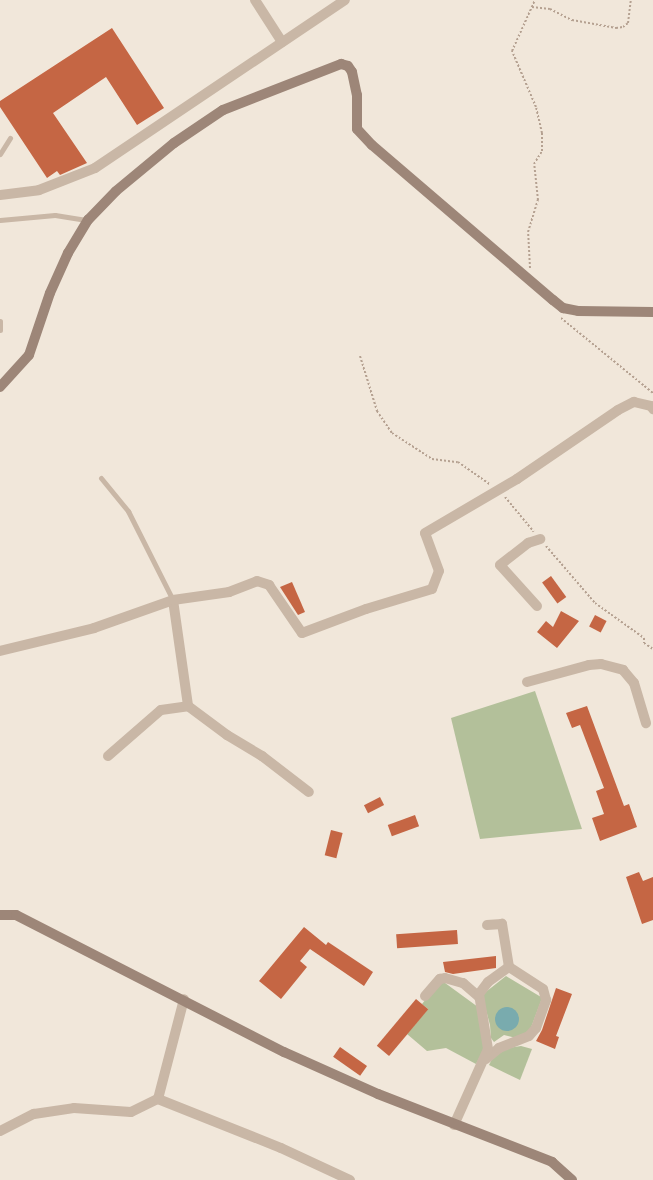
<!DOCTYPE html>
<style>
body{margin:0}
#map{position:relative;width:653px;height:1180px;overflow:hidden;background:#f1e7da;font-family:"Alegreya Sans",sans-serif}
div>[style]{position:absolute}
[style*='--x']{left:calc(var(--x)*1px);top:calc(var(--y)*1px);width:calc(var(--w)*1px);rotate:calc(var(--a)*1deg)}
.green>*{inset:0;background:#b3c09a}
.water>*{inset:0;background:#79abae}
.round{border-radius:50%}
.building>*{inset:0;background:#c56644;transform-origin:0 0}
.path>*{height:2px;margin-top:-1px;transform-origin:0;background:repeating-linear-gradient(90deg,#b5a191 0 2px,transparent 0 4px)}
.lane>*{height:5px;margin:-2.5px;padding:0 2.5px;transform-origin:2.5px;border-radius:2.5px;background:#c9b7a6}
.street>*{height:10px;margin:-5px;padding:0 5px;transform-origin:5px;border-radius:5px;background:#c9b7a6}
.secondary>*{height:10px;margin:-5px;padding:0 5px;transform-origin:5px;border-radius:5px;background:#9d8678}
span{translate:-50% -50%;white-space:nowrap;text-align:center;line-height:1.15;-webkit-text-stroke:3px #f9f1e6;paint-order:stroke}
</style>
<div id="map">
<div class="green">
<div style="clip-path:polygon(535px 691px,582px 829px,480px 839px,451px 718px)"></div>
<div style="clip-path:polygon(506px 976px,541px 997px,541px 1001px,529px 1033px,516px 1038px,504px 1035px,494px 1042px,491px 1038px,490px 1025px,482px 995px)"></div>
<div style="clip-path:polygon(441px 980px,478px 1007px,484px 1049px,476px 1064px,446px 1048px,427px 1051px,407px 1034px,428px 1009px,422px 1004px)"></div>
<div style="clip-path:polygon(521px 1046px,532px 1049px,520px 1080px,489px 1065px,493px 1057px,508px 1048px)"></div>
</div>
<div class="water">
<div class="round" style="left:495px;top:1007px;width:24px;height:24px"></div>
</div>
<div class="building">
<div style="clip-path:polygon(112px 28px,164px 108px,137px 125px,106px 77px,53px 113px,87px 163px,60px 175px,57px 171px,47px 178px,0 107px,0 101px)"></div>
<div style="left:551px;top:576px;width:26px;height:11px;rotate:54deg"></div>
<div style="clip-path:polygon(292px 582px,305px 612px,298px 615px,280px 587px)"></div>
<div style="clip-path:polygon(561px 611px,579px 621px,557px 648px,537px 632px,546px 621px,553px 627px)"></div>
<div style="left:595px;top:615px;width:13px;height:13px;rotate:27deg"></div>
<div style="clip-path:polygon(587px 706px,624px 806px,629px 804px,637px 827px,600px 841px,592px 818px,604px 814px,596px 791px,604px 788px,580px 725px,572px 728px,566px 713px)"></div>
<div style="left:380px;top:797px;width:9px;height:18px;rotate:63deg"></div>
<div style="left:415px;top:815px;width:12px;height:29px;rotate:70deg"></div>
<div style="left:331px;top:830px;width:12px;height:26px;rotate:14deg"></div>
<div style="clip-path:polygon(639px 872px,643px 881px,653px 877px,653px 920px,642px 924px,626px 877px)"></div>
<div style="clip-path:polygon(304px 927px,326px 945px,328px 942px,373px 972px,364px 986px,310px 949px,300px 961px,307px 967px,281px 999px,259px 981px)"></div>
<div style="left:457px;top:930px;width:14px;height:61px;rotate:86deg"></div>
<div style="clip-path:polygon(496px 956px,496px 968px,453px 974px,445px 972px,443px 962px)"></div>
<div style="clip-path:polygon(556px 988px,572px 994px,556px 1036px,559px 1037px,555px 1049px,536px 1041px,542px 1030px)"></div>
<div style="left:416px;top:999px;width:16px;height:61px;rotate:40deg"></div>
<div style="left:340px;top:1047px;width:33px;height:12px;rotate:35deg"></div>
</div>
<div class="path">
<div style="--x:532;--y:7;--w:18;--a:6"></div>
<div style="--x:550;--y:9;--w:25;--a:27"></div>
<div style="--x:572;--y:20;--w:45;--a:10.3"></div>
<div style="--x:616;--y:28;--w:7;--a:-8"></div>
<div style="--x:623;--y:27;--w:6;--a:-39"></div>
<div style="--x:628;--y:23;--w:23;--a:-83"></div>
<div style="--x:530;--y:268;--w:36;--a:-93"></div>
<div style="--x:528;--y:232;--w:34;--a:-73"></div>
<div style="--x:538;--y:200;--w:36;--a:-96"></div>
<div style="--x:534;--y:164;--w:15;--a:-58"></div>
<div style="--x:542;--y:151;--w:18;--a:-90"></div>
<div style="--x:542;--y:133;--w:27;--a:-103"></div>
<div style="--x:536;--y:107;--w:61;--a:-113.2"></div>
<div style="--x:512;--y:51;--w:56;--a:-65.7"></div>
<div style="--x:561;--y:318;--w:119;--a:39.2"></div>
<div style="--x:360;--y:356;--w:58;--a:72.8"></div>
<div style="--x:377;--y:411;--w:27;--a:56"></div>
<div style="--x:392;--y:433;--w:48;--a:33"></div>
<div style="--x:432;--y:459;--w:26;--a:7"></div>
<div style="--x:458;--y:462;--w:39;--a:35"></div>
<div style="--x:505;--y:497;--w:45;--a:50.4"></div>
<div style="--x:546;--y:546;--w:75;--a:49.3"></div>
<div style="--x:595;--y:603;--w:60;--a:35.5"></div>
<div style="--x:644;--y:638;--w:5;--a:90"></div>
<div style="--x:644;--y:643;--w:11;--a:34"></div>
</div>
<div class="lane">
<div style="--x:0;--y:154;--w:19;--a:-58"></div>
<div style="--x:0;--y:220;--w:55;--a:-5.2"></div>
<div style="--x:55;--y:215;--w:33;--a:9"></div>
<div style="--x:0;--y:321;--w:9;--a:90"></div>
<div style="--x:101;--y:478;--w:43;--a:50.7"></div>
<div style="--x:128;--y:511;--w:100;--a:63.2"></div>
</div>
<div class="street">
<div style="--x:255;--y:0;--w:50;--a:57.3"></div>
<div style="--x:0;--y:195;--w:39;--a:-7"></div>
<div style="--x:39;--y:190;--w:60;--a:-21.4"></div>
<div style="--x:95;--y:168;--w:301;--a:-33.9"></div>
<div style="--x:173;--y:600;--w:107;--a:81.9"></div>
<div style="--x:188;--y:706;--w:49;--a:36.6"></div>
<div style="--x:227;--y:735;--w:41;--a:31"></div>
<div style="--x:262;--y:756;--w:59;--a:37.5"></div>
<div style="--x:537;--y:606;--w:55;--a:-132.1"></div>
<div style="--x:500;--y:565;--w:36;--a:-38"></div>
<div style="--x:528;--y:543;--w:13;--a:-18"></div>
<div style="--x:0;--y:651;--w:97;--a:-13.7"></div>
<div style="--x:94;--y:628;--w:84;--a:-19.5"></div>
<div style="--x:173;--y:600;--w:57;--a:-8.1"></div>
<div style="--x:229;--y:592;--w:30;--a:-21"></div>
<div style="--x:257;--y:581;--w:13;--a:18"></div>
<div style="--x:269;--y:585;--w:58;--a:55.5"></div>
<div style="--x:302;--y:633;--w:68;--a:-20.6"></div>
<div style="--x:366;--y:609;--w:69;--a:-16.9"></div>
<div style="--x:432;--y:589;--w:19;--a:-69"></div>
<div style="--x:439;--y:571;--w:40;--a:-110.2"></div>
<div style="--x:425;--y:533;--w:107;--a:-30.4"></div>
<div style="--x:517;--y:479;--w:122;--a:-34.3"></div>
<div style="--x:618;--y:410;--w:18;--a:-27"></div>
<div style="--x:634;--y:402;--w:17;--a:13"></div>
<div style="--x:651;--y:406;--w:4;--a:56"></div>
<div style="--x:527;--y:682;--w:64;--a:-15.3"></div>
<div style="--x:589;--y:665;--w:12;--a:-5"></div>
<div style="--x:601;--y:664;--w:23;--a:15"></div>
<div style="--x:623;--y:670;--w:17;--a:50"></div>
<div style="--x:634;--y:683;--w:42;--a:73.3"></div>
<div style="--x:108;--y:756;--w:70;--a:-41"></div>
<div style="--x:161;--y:710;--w:27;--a:-8"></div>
<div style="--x:425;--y:996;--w:23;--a:-49"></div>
<div style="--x:440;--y:979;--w:5;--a:-11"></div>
<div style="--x:445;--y:978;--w:19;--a:16"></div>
<div style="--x:463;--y:983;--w:21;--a:41"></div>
<div style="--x:486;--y:1059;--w:17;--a:-40"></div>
<div style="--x:499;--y:1048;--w:32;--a:-22"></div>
<div style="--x:529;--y:1036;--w:11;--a:-49"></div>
<div style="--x:536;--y:1028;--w:30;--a:-70"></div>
<div style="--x:546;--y:1000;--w:11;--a:-105"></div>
<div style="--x:543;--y:989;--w:40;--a:-147.1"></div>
<div style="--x:509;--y:967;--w:44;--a:-99.2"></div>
<div style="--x:502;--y:924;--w:15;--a:176"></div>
<div style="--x:158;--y:1099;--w:103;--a:-75.4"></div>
<div style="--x:454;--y:1125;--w:83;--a:-65.9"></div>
<div style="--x:488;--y:1049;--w:56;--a:-99.3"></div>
<div style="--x:479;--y:994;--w:15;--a:-53"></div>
<div style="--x:488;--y:982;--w:26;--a:-36"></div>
<div style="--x:0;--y:1131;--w:38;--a:-27"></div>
<div style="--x:34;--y:1114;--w:40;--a:-8.5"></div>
<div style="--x:74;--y:1108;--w:57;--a:4"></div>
<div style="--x:131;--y:1112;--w:30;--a:-26"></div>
<div style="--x:158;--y:1099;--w:132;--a:21.7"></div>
<div style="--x:281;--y:1148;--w:76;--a:24.9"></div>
</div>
<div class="secondary">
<div style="--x:0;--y:387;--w:43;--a:-47.8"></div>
<div style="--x:29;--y:355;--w:65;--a:-71.3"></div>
<div style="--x:50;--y:293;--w:44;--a:-65.8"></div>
<div style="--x:68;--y:253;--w:39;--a:-59"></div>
<div style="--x:88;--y:220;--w:40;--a:-46"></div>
<div style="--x:116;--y:191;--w:75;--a:-39.6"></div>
<div style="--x:174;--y:143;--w:59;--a:-34"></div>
<div style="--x:223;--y:110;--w:127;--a:-21.3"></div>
<div style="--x:341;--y:64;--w:7;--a:16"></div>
<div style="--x:348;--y:66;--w:7;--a:56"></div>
<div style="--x:352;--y:72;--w:24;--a:78"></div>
<div style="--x:357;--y:95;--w:34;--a:90"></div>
<div style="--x:357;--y:129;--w:22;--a:47"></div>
<div style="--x:372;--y:145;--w:238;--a:40.6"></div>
<div style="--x:553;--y:300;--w:13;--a:39"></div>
<div style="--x:563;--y:308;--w:15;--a:11"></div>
<div style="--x:578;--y:311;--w:75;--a:0.8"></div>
<div style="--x:0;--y:915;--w:16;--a:0"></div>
<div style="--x:16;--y:915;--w:301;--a:27.1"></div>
<div style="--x:284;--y:1052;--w:103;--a:24.1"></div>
<div style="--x:378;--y:1094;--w:187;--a:21.3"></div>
<div style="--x:552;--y:1162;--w:27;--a:42"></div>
</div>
</div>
